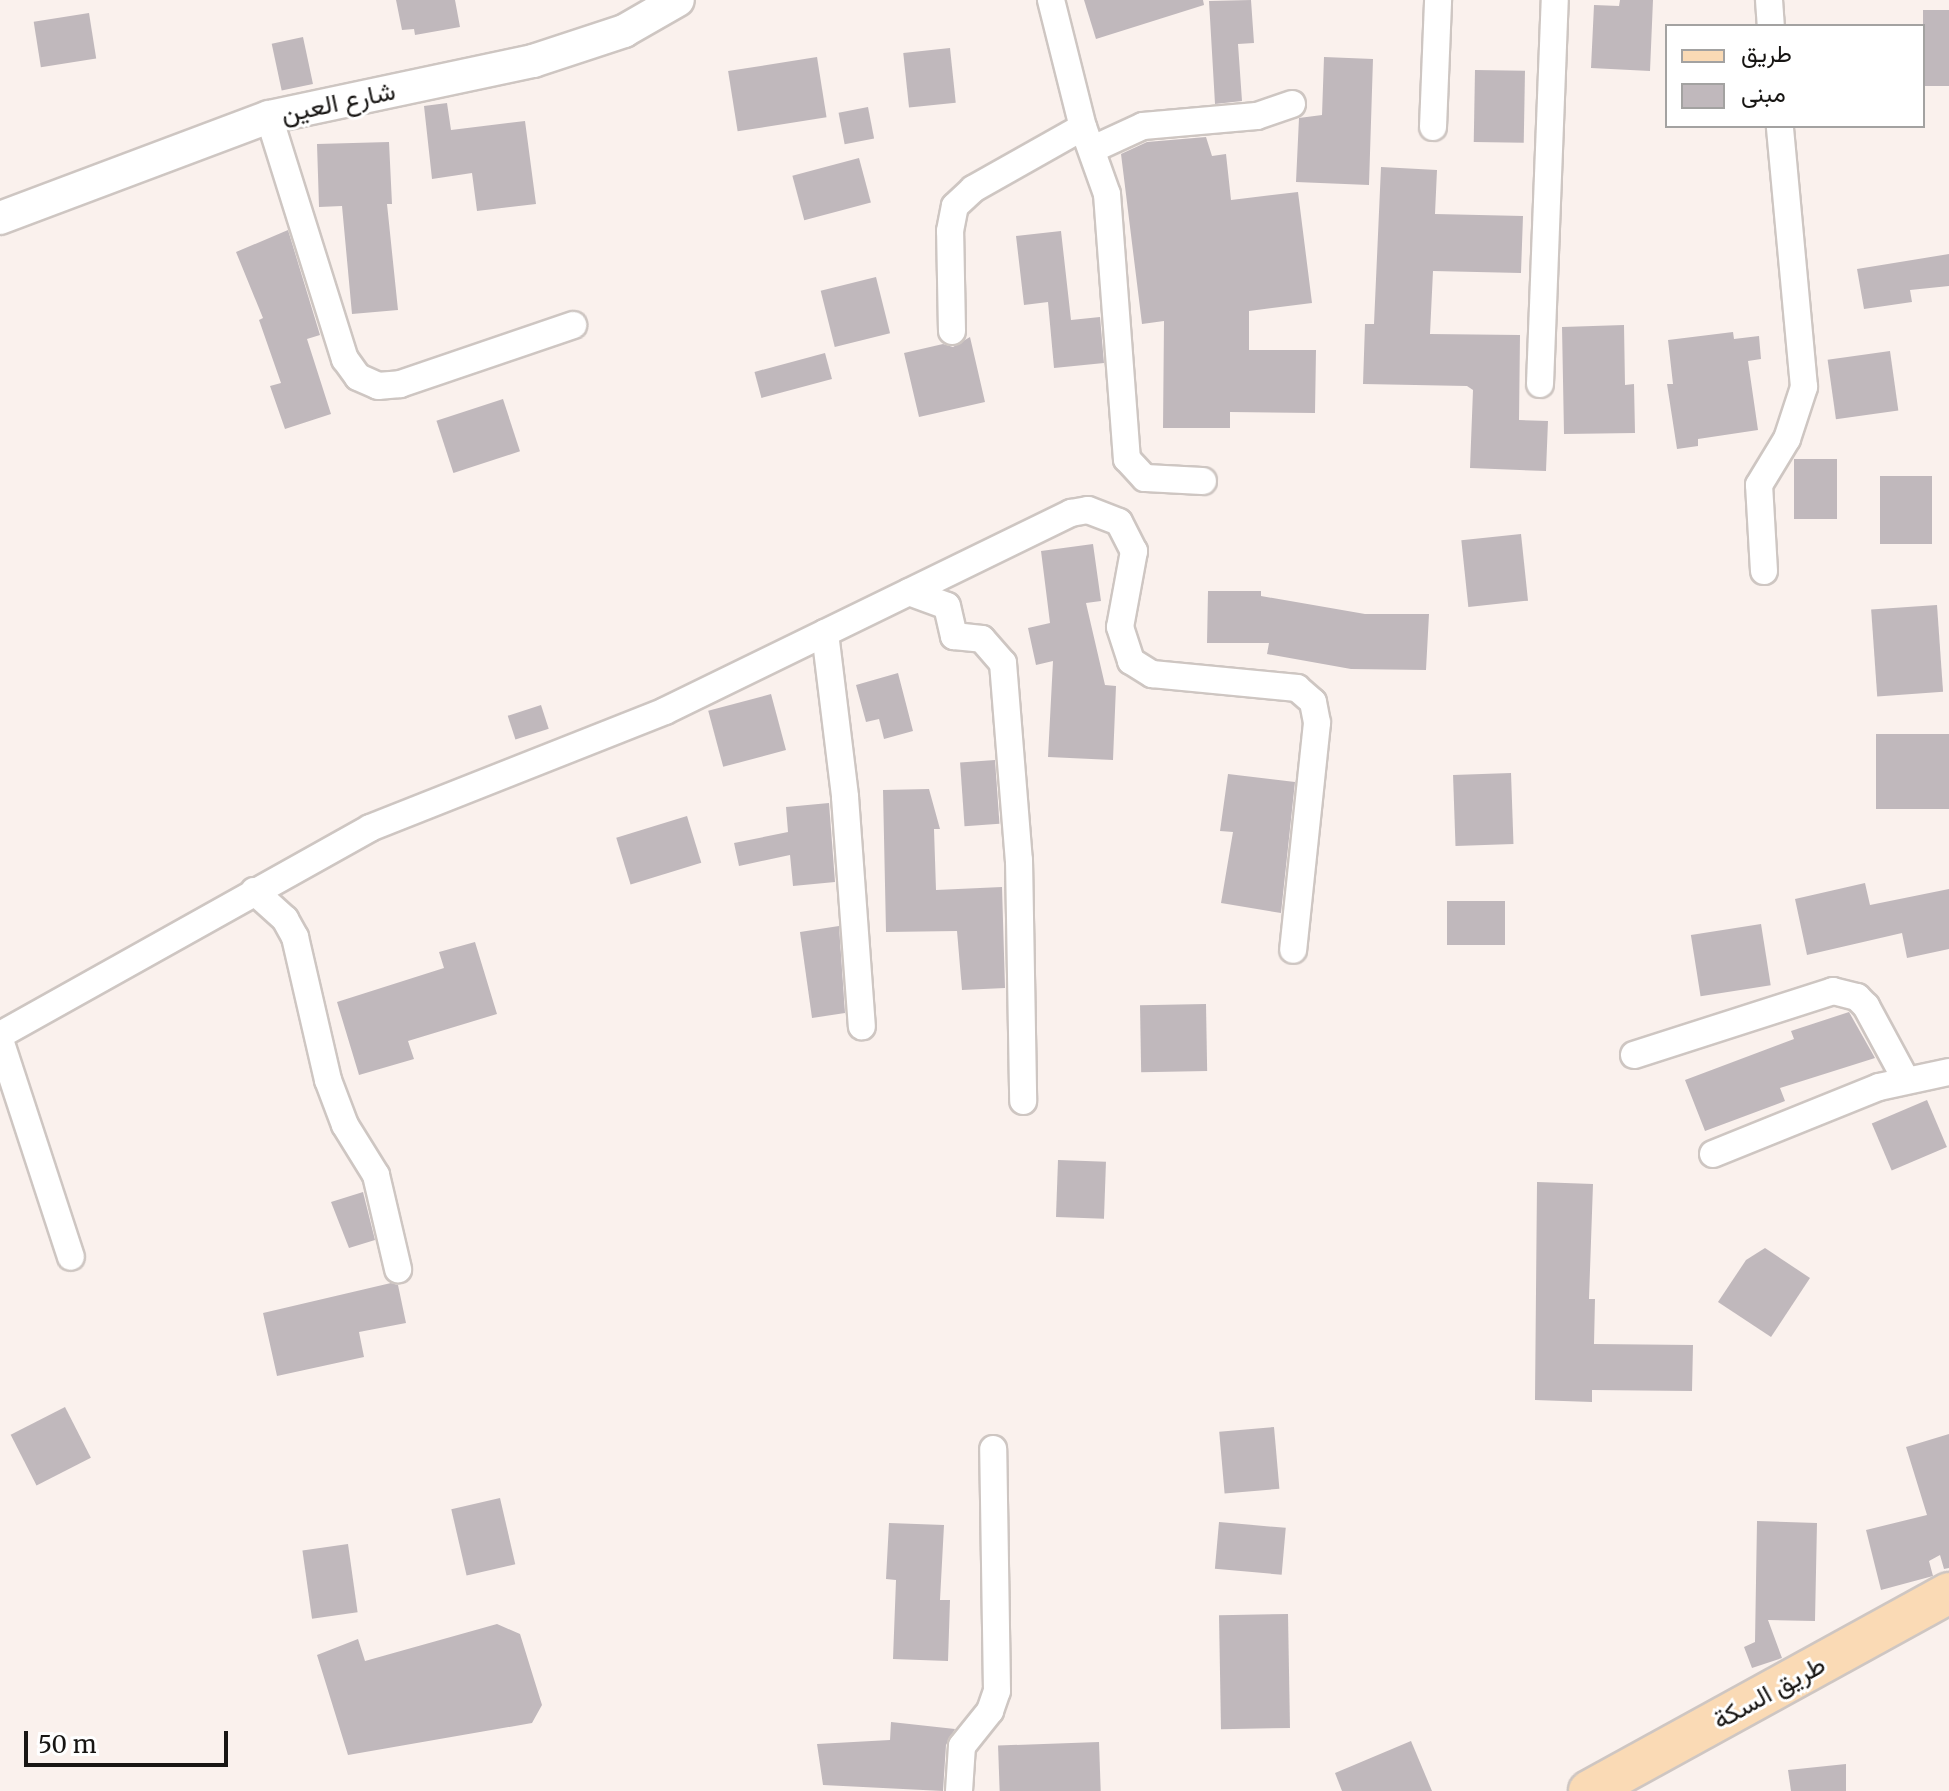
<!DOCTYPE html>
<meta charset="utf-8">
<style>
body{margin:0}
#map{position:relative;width:1949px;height:1791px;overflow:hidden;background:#faf1ed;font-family:Merriweather,Vazirmatn,serif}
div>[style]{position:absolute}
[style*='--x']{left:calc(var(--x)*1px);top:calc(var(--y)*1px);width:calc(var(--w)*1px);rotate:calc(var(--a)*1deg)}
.building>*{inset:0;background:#c0b8bc;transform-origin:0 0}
.roads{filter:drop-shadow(2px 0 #cec6c2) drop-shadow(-2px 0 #cec6c2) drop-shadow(0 2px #cec6c2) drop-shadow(0 -2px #cec6c2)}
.minor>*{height:26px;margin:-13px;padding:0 13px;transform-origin:13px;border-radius:13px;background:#fff}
.tertiary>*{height:32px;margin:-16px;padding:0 16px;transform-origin:16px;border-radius:16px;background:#fff}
.primary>*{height:40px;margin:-20px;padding:0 20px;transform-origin:20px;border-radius:20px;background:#fadab5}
span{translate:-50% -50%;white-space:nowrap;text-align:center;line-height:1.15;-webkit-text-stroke:6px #fff;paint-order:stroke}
.street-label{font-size:26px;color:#181614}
.legend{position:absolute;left:1665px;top:24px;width:260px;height:104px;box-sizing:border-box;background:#fff;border:2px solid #a3a2a1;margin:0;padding:10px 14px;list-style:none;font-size:24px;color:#181614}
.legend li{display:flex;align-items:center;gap:16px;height:40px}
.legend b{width:40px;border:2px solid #a3a2a1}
.scale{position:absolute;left:24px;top:1731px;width:204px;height:36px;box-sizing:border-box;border:4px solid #181614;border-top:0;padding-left:10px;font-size:24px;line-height:28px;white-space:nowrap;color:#181614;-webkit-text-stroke:6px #fff;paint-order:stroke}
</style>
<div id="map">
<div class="building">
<div style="clip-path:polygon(396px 0,455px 0,460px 27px,415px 35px,414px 29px,402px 30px)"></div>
<div style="clip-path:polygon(1084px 0,1203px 0,1204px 5px,1096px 39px)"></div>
<div style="clip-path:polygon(1251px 0,1254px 43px,1238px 44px,1242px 101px,1215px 104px,1209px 1px)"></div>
<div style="clip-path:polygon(1620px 0,1653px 0,1650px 71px,1591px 68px,1594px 5px,1619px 6px)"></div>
<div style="left:1949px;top:10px;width:76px;height:26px;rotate:90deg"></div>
<div style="left:89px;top:13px;width:46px;height:56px;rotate:81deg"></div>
<div style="left:303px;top:37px;width:48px;height:32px;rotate:78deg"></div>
<div style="left:950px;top:48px;width:55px;height:47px;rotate:84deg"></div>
<div style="left:817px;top:57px;width:61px;height:90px;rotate:81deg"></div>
<div style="clip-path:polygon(1324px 57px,1373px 59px,1369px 185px,1296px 182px,1299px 118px,1322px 115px)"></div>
<div style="left:1475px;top:70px;width:50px;height:72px;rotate:1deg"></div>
<div style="clip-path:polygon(447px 103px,451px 130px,525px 121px,536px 204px,477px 211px,472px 173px,432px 179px,424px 106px)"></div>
<div style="left:868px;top:107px;width:32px;height:30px;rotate:79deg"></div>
<div style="clip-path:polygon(1206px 137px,1212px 156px,1226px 154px,1231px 200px,1298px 192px,1312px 303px,1249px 311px,1249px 350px,1316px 350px,1315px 413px,1230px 412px,1230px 428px,1163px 428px,1164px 321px,1142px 324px,1121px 154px,1147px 142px)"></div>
<div style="clip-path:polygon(389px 142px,392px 204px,387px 204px,398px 310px,352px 314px,342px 206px,319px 207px,317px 144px)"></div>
<div style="left:859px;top:158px;width:46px;height:69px;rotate:75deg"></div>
<div style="clip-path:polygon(1381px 167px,1437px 170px,1435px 214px,1523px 216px,1521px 273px,1433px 271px,1430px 334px,1520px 335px,1519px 420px,1548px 421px,1546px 471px,1470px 468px,1473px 390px,1467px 386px,1363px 384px,1365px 324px,1374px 324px)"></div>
<div style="clip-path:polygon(288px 230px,320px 335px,307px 339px,331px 414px,285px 429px,270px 386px,281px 383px,259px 320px,263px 318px,236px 252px)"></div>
<div style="clip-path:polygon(1061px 231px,1071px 320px,1100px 317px,1104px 363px,1054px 368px,1048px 302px,1024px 305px,1016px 236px)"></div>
<div style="clip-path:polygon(1949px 254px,1949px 286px,1910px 290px,1912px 302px,1864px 309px,1857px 269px)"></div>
<div style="left:876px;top:277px;width:58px;height:57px;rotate:76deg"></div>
<div style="clip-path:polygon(1624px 325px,1625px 385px,1634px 384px,1635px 433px,1564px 434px,1562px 327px)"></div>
<div style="clip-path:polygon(1733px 332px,1734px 339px,1759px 336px,1761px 359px,1748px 361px,1758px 430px,1698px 439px,1698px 446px,1677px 449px,1667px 384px,1673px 384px,1668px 340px)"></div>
<div style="clip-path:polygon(970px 337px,985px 402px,919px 417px,904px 353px,943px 344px,953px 347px)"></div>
<div style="left:1890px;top:351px;width:60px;height:63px;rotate:82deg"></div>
<div style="left:825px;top:353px;width:27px;height:73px;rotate:75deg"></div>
<div style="left:503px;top:399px;width:55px;height:70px;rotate:72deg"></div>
<div style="left:1794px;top:459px;width:43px;height:60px"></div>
<div style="left:1880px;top:476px;width:52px;height:68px"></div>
<div style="left:1521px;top:534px;width:67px;height:60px;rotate:84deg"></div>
<div style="clip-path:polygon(1093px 544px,1101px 601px,1086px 603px,1105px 685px,1116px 686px,1113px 760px,1048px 757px,1053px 661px,1036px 665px,1028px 628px,1050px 623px,1041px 551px)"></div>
<div style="clip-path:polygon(1208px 591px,1261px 591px,1261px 596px,1365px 614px,1429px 614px,1426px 670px,1351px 669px,1267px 654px,1269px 643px,1207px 643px)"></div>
<div style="left:1937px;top:605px;width:87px;height:66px;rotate:86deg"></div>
<div style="clip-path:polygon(898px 673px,913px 731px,884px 739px,879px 719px,866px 722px,856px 685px)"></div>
<div style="left:771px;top:694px;width:58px;height:65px;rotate:75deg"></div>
<div style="left:541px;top:705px;width:25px;height:35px;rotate:72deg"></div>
<div style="left:1949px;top:734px;width:75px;height:73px;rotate:90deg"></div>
<div style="left:995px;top:760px;width:64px;height:35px;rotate:86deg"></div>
<div style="left:1511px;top:773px;width:71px;height:58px;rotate:88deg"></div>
<div style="clip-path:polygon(1228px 774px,1295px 782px,1281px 913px,1221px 903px,1233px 832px,1220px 831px)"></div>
<div style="clip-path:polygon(929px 789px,940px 829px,934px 829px,936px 890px,1002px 887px,1005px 988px,962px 990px,957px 931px,886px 932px,883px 790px)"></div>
<div style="clip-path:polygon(829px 803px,835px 882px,793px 886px,790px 855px,739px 866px,734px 843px,788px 832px,786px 807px)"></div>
<div style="left:687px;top:816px;width:49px;height:74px;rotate:73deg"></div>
<div style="clip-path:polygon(1865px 883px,1870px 905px,1949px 889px,1949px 949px,1907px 958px,1902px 933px,1807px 955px,1795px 899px)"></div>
<div style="left:1447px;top:901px;width:58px;height:44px"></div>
<div style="left:1761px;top:924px;width:62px;height:71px;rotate:81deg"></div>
<div style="clip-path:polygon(839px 926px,845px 1013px,812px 1018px,800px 932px)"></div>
<div style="clip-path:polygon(475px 942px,497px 1014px,408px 1041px,414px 1059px,359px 1075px,337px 1002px,444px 968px,439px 952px)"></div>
<div style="left:1206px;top:1004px;width:67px;height:66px;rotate:89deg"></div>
<div style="clip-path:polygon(1849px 1012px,1875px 1058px,1780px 1088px,1785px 1101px,1705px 1131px,1685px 1080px,1794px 1039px,1791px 1031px)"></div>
<div style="left:1927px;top:1100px;width:51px;height:60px;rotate:67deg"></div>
<div style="left:1058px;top:1160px;width:48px;height:57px;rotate:2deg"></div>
<div style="clip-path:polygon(1537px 1182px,1593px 1184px,1589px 1299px,1595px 1299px,1594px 1344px,1693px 1345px,1692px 1391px,1592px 1390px,1592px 1402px,1535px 1400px)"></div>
<div style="clip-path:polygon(363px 1192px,375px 1240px,349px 1248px,331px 1202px)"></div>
<div style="clip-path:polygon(1765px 1248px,1810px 1278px,1771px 1337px,1718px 1302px,1746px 1260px)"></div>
<div style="clip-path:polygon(391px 1283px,398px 1285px,406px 1323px,359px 1332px,364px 1357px,277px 1376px,263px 1313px)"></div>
<div style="left:65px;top:1407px;width:57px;height:61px;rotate:63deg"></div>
<div style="left:1274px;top:1427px;width:62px;height:55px;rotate:85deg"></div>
<div style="clip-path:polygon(1949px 1434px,1949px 1568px,1944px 1569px,1940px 1555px,1929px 1561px,1933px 1576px,1881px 1590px,1866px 1530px,1927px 1515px,1906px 1447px)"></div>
<div style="left:500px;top:1498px;width:68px;height:50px;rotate:77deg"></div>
<div style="clip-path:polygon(1757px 1521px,1817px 1523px,1815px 1621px,1768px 1620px,1782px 1658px,1752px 1668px,1744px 1647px,1755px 1642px)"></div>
<div style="left:1219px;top:1522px;width:67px;height:47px;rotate:5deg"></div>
<div style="clip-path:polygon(889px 1523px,944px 1525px,940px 1600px,950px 1600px,948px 1661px,893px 1659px,896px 1580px,886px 1579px)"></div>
<div style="left:348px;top:1544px;width:69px;height:46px;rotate:82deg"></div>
<div style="left:1288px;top:1614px;width:114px;height:69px;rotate:89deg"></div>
<div style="clip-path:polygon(497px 1624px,520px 1634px,542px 1705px,532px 1723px,348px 1755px,317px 1655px,358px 1639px,365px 1661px)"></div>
<div style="clip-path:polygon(891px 1722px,955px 1729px,946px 1745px,943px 1791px,823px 1785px,817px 1744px,890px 1740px)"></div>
<div style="clip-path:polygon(1411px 1741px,1432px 1791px,1342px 1791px,1335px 1773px)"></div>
<div style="left:1099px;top:1742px;width:49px;height:101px;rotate:88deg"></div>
<div style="clip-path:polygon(1846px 1764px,1846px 1791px,1791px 1791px,1788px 1770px)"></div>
</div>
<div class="roads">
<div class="minor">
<div style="--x:1051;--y:0;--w:131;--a:75.9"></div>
<div style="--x:1083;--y:127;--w:71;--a:70.3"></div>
<div style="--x:1107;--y:194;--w:266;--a:85.7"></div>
<div style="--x:1127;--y:459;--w:26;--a:47"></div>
<div style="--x:1145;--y:478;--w:58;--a:3"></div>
<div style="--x:1769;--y:0;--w:26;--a:86"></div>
<div style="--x:269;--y:117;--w:254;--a:72.6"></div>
<div style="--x:345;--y:359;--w:22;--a:54"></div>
<div style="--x:358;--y:377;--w:22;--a:24"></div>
<div style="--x:378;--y:386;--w:22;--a:-5"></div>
<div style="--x:400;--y:384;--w:183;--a:-18.8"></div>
<div style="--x:1433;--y:127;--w:127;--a:-87.7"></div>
<div style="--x:1093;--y:149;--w:55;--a:-24.7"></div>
<div style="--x:1143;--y:126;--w:114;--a:-5"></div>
<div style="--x:1257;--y:116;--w:37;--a:-19"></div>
<div style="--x:952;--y:331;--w:100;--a:-91.1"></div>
<div style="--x:950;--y:231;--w:25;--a:-79"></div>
<div style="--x:955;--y:206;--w:25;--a:-43"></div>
<div style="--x:973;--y:189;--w:126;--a:-29.4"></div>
<div style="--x:1540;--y:384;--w:384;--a:-87.8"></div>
<div style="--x:1764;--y:571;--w:86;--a:-93.3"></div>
<div style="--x:1759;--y:485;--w:54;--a:-58.7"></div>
<div style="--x:1787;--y:439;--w:55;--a:-71.9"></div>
<div style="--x:1804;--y:387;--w:262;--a:-95.3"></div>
<div style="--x:909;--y:592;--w:40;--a:20.2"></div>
<div style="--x:947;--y:606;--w:31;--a:77"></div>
<div style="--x:954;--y:636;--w:28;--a:6"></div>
<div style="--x:982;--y:639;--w:32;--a:49"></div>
<div style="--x:1003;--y:663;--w:198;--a:85.4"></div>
<div style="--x:1019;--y:860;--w:241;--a:89"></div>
<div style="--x:825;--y:633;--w:165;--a:83"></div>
<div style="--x:845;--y:797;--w:230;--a:85.8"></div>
<div style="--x:254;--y:891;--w:42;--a:42.1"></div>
<div style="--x:285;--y:919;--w:21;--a:61"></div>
<div style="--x:295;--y:937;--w:147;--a:77"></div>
<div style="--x:328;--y:1080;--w:48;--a:69.3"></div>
<div style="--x:345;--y:1125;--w:59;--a:58.2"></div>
<div style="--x:376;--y:1175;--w:97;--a:76.8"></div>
<div style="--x:0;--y:1035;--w:424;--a:-29.2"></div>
<div style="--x:370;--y:828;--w:317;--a:-21.6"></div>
<div style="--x:665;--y:711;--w:452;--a:-26"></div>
<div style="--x:1071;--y:513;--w:17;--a:-10"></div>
<div style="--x:1088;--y:510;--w:33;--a:21"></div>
<div style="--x:1119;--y:522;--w:33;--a:63"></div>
<div style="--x:1134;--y:551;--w:77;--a:100.4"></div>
<div style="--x:1120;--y:627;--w:36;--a:72"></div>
<div style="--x:1131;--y:661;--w:25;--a:32"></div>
<div style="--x:1152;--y:674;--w:146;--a:5.5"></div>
<div style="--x:1297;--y:688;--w:21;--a:41"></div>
<div style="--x:1313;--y:702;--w:21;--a:79"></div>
<div style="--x:1317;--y:723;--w:228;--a:96"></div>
<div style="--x:0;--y:1040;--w:228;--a:71.9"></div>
<div style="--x:1634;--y:1055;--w:209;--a:-17.8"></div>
<div style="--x:1833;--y:991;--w:25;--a:14"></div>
<div style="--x:1857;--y:997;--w:13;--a:45"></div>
<div style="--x:1866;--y:1006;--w:84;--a:61.6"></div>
<div style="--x:1713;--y:1154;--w:179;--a:-22"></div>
<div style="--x:1879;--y:1087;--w:72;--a:-12.1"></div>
<div style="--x:959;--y:1791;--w:45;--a:-86.2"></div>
<div style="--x:962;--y:1746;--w:45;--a:-51.3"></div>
<div style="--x:990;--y:1711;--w:21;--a:-71"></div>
<div style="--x:997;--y:1691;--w:242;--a:-90.9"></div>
</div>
<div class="tertiary">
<div style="--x:0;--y:218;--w:287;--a:-20.6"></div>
<div style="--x:269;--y:117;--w:270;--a:-12"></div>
<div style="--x:533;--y:61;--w:96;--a:-18.2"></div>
<div style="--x:624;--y:31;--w:62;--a:-29.9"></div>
</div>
<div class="primary">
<div style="--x:1589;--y:1791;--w:411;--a:-28.8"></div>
</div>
</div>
<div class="street-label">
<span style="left:338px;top:102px;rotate:-12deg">شارع العين</span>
<span style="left:1769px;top:1692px;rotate:-29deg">طريق السكة</span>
</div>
<ul class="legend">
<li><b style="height:10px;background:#fadab5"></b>طريق</li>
<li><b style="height:22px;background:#c0b8bc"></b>مبنى</li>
</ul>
<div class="scale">50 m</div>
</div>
